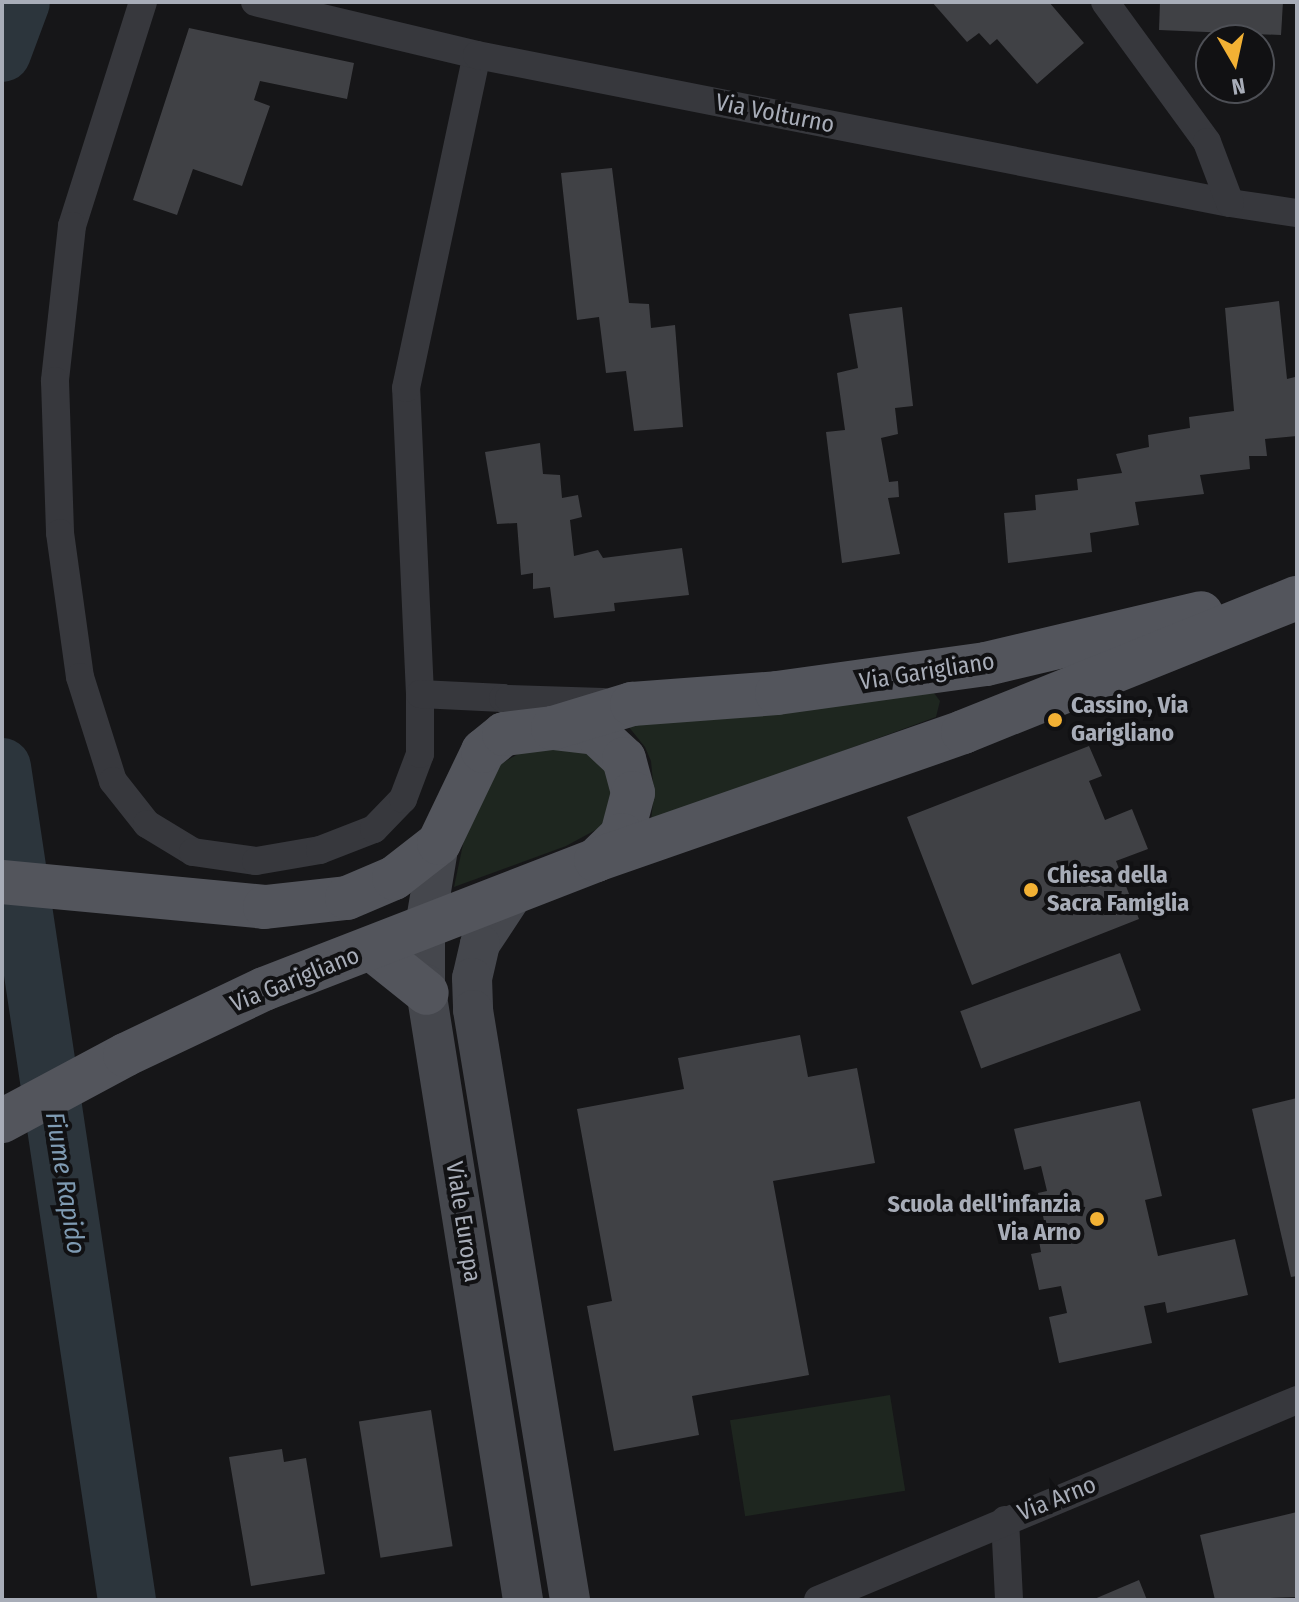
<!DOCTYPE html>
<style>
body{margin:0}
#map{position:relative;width:1299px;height:1602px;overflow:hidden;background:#161618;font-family:"Fira Sans Condensed",sans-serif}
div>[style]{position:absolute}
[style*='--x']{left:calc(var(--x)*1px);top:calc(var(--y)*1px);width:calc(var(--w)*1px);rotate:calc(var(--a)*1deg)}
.green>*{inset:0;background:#1e261f;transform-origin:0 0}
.river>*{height:58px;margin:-29px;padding:0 29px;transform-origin:29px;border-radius:29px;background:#2c353c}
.building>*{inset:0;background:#404145;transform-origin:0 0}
.street>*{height:28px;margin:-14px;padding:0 14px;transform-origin:14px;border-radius:14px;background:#37383d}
.secondary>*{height:40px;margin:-20px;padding:0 20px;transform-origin:20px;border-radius:20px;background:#45474d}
.primary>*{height:44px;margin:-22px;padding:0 22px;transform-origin:22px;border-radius:22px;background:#53555c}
.dots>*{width:22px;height:22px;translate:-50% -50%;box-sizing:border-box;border:4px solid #111113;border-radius:50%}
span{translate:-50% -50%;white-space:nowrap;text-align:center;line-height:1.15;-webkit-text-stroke:8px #111113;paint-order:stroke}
.street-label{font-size:24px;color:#a8adb8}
.poi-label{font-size:24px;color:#a8adb8;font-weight:700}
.left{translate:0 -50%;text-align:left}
.right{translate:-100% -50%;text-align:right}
.water-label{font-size:26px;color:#7f9bb3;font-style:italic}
.frame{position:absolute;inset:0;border:4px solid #a8adb8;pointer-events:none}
.north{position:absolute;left:1195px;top:24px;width:80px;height:80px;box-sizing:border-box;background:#111113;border:2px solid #4d4f55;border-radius:50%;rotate:171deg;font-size:22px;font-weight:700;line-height:32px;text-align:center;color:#a8adb8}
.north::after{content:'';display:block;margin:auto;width:28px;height:36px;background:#f2b134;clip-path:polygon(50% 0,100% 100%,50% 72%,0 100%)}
</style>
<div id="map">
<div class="green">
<div style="clip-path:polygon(934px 693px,940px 701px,936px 717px,651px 821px,654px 793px,651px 761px,645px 747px,624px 721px)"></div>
<div style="clip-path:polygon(583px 742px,618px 780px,603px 826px,566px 846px,454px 887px,470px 811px,499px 765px,525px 750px)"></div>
<div style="left:890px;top:1395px;width:97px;height:162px;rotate:81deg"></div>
</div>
<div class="river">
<div style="--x:2;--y:53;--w:54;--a:-69.6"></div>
<div style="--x:2;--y:767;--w:842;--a:81.47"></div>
</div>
<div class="building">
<div style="clip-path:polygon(932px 2px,1049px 2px,1084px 43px,1037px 84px,997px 39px,990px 45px,979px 33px,967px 42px)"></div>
<div style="clip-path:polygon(1160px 2px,1283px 2px,1281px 35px,1159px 30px)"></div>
<div style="clip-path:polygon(189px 28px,354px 63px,347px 99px,260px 81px,254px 100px,270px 106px,242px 186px,193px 169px,177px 215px,133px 200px)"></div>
<div style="clip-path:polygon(612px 168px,629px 303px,649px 304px,651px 328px,675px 325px,683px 427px,634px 431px,626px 371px,606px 373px,599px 317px,577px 320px,561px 173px)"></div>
<div style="clip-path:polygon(1279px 301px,1287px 379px,1295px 377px,1297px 389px,1297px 436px,1265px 439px,1267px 456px,1249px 456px,1250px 469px,1200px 475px,1204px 494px,1135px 502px,1139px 525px,1090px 533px,1092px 552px,1008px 563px,1004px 513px,1036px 510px,1035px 495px,1078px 490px,1077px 479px,1122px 473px,1116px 454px,1149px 447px,1148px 435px,1190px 428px,1189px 417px,1234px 411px,1225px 308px)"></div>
<div style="clip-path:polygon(902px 307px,913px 406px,895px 408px,898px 434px,881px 438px,889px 482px,898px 481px,899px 497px,888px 498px,900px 554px,842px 563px,826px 432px,845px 430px,837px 373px,858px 368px,849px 314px)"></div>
<div style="clip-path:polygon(540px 443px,543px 474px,560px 475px,562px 498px,578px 495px,582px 517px,570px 520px,574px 556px,598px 550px,603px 558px,682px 548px,689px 595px,614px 603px,615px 611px,554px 618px,550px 587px,533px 589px,533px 573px,521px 575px,517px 523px,497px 524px,485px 452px)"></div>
<div style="clip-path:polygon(1089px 746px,1102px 776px,1089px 781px,1105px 820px,1132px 809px,1148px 849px,1116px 861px,1139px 919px,972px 985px,907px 817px)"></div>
<div style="left:1120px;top:953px;width:61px;height:170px;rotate:70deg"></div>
<div style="clip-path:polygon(800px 1035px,808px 1077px,857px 1068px,875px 1163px,773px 1181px,809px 1375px,692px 1396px,699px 1435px,614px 1451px,587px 1306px,612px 1301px,577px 1109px,684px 1089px,678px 1058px)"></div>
<div style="clip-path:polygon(1297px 1098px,1297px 1276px,1291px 1277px,1252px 1109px)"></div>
<div style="clip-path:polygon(1140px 1101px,1162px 1196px,1145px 1200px,1158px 1256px,1235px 1239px,1248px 1295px,1167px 1313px,1165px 1302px,1144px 1306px,1152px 1343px,1059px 1363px,1049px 1317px,1067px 1313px,1061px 1286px,1039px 1290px,1031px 1254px,1041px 1252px,1039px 1241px,1048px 1239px,1038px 1193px,1047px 1191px,1041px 1166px,1024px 1170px,1014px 1129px)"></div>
<div style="left:431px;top:1410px;width:138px;height:73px;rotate:81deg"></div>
<div style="clip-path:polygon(282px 1449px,284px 1462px,306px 1458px,325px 1574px,251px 1586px,229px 1457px)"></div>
<div style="clip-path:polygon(1297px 1512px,1297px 1597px,1215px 1600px,1200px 1535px)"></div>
<div style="clip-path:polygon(1139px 1580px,1147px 1600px,1092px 1600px)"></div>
</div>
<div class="street">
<div style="--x:143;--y:2;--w:235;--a:107.6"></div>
<div style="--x:72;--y:226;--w:156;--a:96.3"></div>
<div style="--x:55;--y:381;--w:152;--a:88.1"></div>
<div style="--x:60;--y:533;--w:145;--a:82.1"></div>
<div style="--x:80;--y:677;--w:109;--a:72.4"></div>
<div style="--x:113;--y:781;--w:55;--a:51.7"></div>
<div style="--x:147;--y:824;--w:54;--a:31.3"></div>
<div style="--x:193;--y:852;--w:64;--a:8.1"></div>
<div style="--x:256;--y:861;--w:65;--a:-9.8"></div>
<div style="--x:320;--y:850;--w:58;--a:-21.3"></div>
<div style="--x:374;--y:829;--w:42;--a:-46"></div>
<div style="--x:403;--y:799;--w:48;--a:-69.3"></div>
<div style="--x:420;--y:754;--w:60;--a:-90"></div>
<div style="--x:420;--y:694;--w:306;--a:-92.6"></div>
<div style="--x:406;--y:388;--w:340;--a:-78"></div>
<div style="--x:255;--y:2;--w:228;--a:13.4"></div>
<div style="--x:477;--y:55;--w:767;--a:11.12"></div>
<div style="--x:1230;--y:203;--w:68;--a:8.5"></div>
<div style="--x:1105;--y:2;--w:173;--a:53.9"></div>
<div style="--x:1207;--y:142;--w:65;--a:69.3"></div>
<div style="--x:420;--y:694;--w:83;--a:2.8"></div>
<div style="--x:503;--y:698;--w:58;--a:31"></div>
<div style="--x:509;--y:699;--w:94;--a:1.8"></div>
<div style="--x:1005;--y:1520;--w:80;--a:87.1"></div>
<div style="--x:818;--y:1600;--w:519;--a:-22.66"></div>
</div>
<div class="secondary">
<div style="--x:439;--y:843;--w:85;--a:99.5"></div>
<div style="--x:425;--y:927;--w:57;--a:90"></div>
<div style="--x:425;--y:984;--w:624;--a:80.96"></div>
<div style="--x:513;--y:894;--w:60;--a:123.4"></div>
<div style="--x:480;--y:944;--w:35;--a:103"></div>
<div style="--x:472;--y:978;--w:32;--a:88"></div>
<div style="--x:473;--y:1010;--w:598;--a:80.66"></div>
</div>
<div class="primary">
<div style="--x:553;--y:728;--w:43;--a:6.6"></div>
<div style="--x:596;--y:733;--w:38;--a:43"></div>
<div style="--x:624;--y:759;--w:35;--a:75"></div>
<div style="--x:633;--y:793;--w:43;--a:104.7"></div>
<div style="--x:622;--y:835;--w:36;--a:136"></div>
<div style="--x:2;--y:882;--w:264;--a:5.4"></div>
<div style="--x:265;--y:907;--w:82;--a:-6.3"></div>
<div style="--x:347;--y:898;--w:51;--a:-23.1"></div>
<div style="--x:394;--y:878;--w:57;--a:-37.9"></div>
<div style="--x:439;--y:843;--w:102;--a:-64.4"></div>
<div style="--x:483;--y:751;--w:27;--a:-39"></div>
<div style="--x:504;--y:734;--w:49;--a:-7"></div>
<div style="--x:553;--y:728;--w:83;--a:-16.9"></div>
<div style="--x:632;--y:704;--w:145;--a:-4.3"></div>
<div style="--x:777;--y:693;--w:211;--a:-7.9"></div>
<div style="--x:986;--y:664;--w:221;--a:-13.3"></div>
<div style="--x:372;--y:949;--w:70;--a:38.7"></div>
<div style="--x:2;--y:1121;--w:140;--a:-28.2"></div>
<div style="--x:125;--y:1055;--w:154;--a:-25.4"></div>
<div style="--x:264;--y:989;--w:356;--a:-21.2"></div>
<div style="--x:596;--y:860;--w:389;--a:-19.2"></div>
<div style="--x:963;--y:732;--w:360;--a:-21.9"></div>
</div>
<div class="dots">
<div style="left:1055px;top:720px;background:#f2b134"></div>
<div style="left:1031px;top:890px;background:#f2b134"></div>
<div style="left:1097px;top:1219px;background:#f2b134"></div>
</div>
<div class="street-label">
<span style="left:775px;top:114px;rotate:11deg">Via Volturno</span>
<span style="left:927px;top:672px;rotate:-9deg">Via Garigliano</span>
<span style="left:295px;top:980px;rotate:-22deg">Via Garigliano</span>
<span style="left:463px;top:1222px;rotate:81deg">Viale Europa</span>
<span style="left:1057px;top:1499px;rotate:-22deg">Via Arno</span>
</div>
<div class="poi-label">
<span class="left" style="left:1071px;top:720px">Cassino, Via<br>Garigliano</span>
<span class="left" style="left:1047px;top:890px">Chiesa della<br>Sacra Famiglia</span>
<span class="right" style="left:1081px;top:1219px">Scuola dell'infanzia<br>Via Arno</span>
</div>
<div class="water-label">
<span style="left:65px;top:1183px;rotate:81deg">Fiume Rapido</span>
</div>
<div class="frame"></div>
<div class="north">N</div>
</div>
